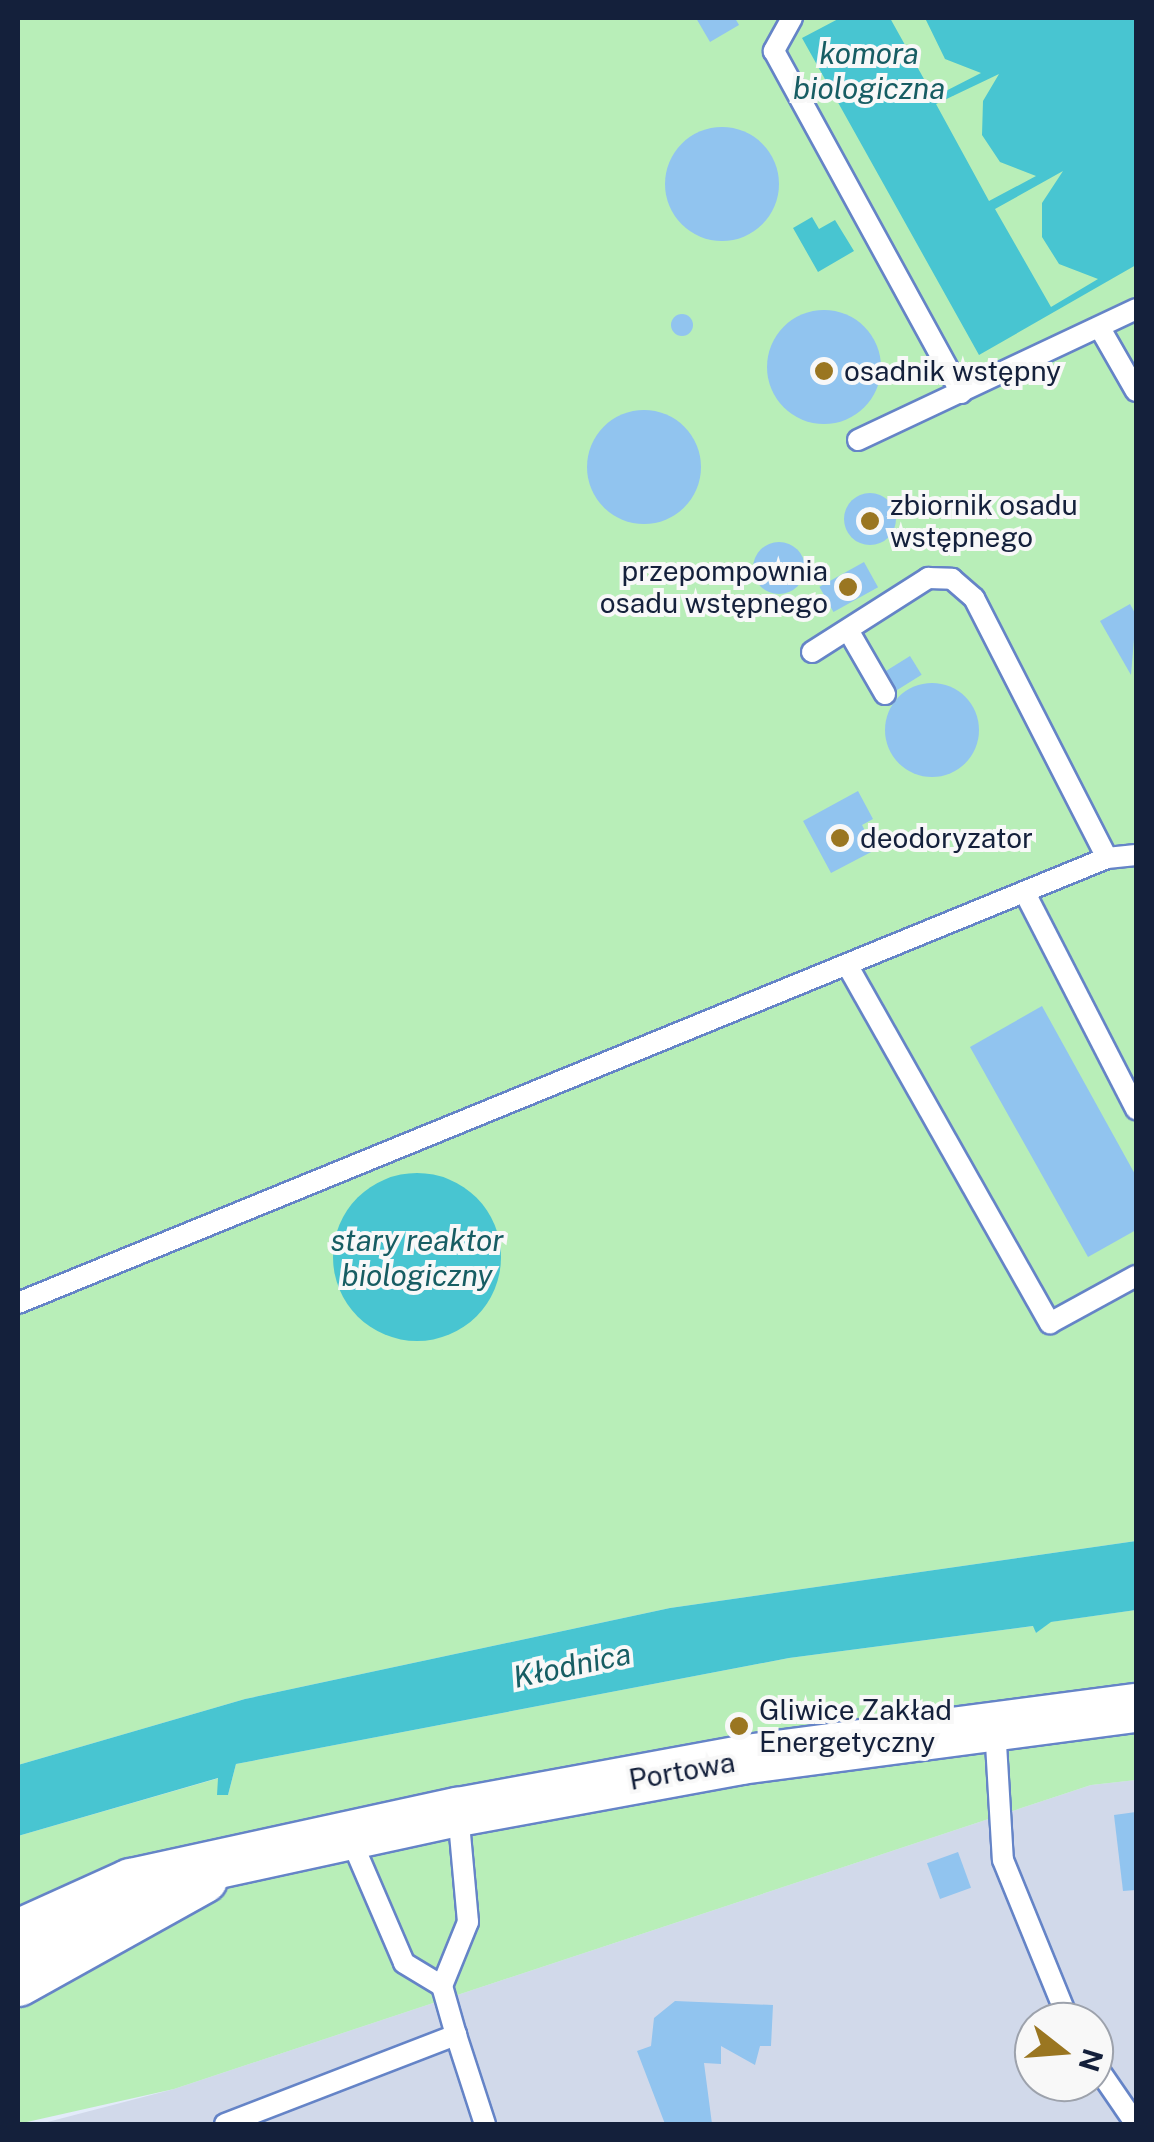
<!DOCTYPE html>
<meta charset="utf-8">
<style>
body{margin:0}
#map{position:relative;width:1154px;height:2142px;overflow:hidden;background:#e3ebfa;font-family:"Public Sans",sans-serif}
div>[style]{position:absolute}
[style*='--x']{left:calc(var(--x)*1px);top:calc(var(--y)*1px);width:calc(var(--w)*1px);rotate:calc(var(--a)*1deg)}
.built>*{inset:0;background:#d1d9ea}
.green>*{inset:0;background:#b8eeb8}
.water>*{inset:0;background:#48c5d1}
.round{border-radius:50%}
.building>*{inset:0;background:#91c4ef;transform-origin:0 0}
.roads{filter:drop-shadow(2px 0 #6584c7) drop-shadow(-2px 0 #6584c7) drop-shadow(0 2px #6584c7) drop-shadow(0 -2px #6584c7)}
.service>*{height:20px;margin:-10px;padding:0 10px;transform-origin:10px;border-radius:10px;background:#fff}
.tertiary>*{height:48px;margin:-24px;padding:0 24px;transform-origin:24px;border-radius:24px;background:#fff}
.dots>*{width:28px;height:28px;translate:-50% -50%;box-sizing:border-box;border:5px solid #f8f8f8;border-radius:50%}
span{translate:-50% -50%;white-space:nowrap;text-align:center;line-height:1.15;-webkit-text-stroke:8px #f8f8f8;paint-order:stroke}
.poi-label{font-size:28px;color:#14203b}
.left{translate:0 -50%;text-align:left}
.right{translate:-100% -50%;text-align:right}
.street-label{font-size:28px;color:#14203b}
.water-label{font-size:30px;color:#175d63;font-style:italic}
.frame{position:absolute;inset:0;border:20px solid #14203b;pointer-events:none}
.north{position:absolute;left:1014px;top:2002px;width:100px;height:100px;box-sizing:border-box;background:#f8f8f8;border:2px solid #9da2ac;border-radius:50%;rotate:107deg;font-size:28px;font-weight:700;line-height:40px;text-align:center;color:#14203b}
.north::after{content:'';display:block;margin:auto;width:35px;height:45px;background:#9a7621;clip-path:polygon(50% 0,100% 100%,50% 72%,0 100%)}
</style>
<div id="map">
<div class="built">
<div style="clip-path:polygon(evenodd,1136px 1780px,1136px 2124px,40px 2124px,174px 2089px,1091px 1785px,1136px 1780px,1034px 2022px,1094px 2022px,1094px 2082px,1034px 2082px,1034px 2022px)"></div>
</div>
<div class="green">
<div style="clip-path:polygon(18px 18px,1136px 18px,1136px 1541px,670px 1608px,245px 1699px,18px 1765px)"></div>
<div style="clip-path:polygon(1136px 1610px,1136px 1780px,1091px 1785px,174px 2089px,18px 2124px,18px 1836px,219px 1778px,228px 1795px,236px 1764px,789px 1658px,1034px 1626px,1036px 1633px,1050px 1622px)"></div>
</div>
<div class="water">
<div style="clip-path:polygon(evenodd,840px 18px,890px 18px,934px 97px,981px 73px,945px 59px,925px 18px,1136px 18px,1136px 265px,979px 355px,802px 38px,840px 18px,999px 74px,983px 101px,982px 135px,1000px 162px,1036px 176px,989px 201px,936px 104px,999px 74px,840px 18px,1063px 171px,1042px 203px,1042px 237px,1059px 264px,1098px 279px,1051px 307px,995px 209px,1063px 171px)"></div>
<div style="clip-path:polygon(812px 217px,819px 229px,835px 220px,854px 251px,818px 272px,793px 228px)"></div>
<div class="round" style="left:333px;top:1173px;width:168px;height:168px"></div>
<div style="clip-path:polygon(1136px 1541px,1136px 1610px,1051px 1622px,1036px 1633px,1033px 1626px,789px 1658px,236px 1764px,228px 1795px,217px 1795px,218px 1778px,18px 1836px,18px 1765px,245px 1699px,670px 1608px)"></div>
</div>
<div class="building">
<div style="clip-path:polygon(696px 18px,735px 18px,739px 25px,710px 42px)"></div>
<div class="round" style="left:665px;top:127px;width:114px;height:114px"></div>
<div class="round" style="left:767px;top:310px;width:114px;height:114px"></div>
<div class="round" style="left:671px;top:314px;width:22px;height:22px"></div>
<div class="round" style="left:587px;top:410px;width:114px;height:114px"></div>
<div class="round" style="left:844px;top:493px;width:52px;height:52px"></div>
<div class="round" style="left:753px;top:542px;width:52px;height:52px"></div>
<div style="left:864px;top:562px;width:29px;height:51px;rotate:61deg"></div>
<div style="clip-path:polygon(1130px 604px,1136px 615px,1131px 675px,1100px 621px)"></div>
<div style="left:910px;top:656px;width:22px;height:36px;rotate:58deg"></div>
<div class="round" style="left:885px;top:683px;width:94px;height:94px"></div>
<div style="clip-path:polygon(858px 791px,873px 819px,862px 825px,875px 850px,831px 873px,803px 821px)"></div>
<div style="clip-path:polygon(1042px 1006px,1136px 1176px,1136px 1230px,1088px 1257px,970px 1047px)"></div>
<div style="clip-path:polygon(1136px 1812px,1136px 1890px,1123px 1891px,1114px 1815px)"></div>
<div style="left:958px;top:1852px;width:38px;height:33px;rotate:70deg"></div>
<div style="clip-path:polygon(675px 2001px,773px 2005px,771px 2046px,760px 2046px,755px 2065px,721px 2046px,721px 2064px,704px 2063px,712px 2124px,665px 2124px,637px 2051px,651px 2046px,654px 2018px)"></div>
</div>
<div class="roads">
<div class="service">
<div style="--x:792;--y:18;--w:38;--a:119"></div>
<div style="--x:774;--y:51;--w:390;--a:61.3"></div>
<div style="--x:1101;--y:330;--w:70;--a:60.2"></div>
<div style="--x:858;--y:440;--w:307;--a:-25.2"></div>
<div style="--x:848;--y:630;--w:74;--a:60"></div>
<div style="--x:812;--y:652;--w:138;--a:-32.5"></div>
<div style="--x:928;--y:578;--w:24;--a:2"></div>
<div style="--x:952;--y:579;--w:29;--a:41"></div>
<div style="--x:974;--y:598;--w:292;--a:62.9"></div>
<div style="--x:1107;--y:858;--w:29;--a:-6"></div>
<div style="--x:1026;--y:895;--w:241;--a:62.8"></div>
<div style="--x:850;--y:970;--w:406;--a:60.5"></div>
<div style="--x:1050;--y:1323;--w:98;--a:-28.7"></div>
<div style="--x:18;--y:1303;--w:1176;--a:-22.23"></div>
<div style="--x:995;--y:1727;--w:133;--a:86.6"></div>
<div style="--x:1003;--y:1860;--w:175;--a:67.8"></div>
<div style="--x:349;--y:1835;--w:139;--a:66.7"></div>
<div style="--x:404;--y:1963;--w:44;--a:31.2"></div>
<div style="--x:456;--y:2035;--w:94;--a:72"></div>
<div style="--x:1094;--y:2063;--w:74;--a:55.5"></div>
<div style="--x:225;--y:2124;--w:248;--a:-21.1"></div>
<div style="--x:456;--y:2035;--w:51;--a:-105.9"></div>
<div style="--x:442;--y:1986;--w:69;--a:-67.9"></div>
<div style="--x:468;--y:1922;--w:110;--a:-95.2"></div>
</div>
<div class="tertiary">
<div style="--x:18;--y:1934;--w:124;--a:-24.3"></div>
<div style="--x:131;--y:1883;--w:335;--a:-12.3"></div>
<div style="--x:458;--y:1812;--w:287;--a:-10.4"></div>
<div style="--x:740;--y:1760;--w:399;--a:-7.5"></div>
<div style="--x:18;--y:1982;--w:212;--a:-29.1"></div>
</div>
</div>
<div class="dots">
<div style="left:824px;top:371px;background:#9a7621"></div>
<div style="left:870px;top:521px;background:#9a7621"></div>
<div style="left:848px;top:587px;background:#9a7621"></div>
<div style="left:840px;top:838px;background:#9a7621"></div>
<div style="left:739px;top:1726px;background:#9a7621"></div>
</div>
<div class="poi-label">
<span class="left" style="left:844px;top:371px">osadnik wstępny</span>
<span class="left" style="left:890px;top:521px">zbiornik osadu<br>wstępnego</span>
<span class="right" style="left:828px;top:587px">przepompownia<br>osadu wstępnego</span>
<span class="left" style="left:860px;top:838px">deodoryzator</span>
<span class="left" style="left:759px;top:1726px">Gliwice Zakład<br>Energetyczny</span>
</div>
<div class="street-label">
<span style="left:682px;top:1771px;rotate:-10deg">Portowa</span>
</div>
<div class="water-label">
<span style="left:869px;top:70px">komora<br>biologiczna</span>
<span style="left:417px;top:1257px">stary reaktor<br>biologiczny</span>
<span style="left:572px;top:1665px;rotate:-12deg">Kłodnica</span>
</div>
<div class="frame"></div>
<div class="north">N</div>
</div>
